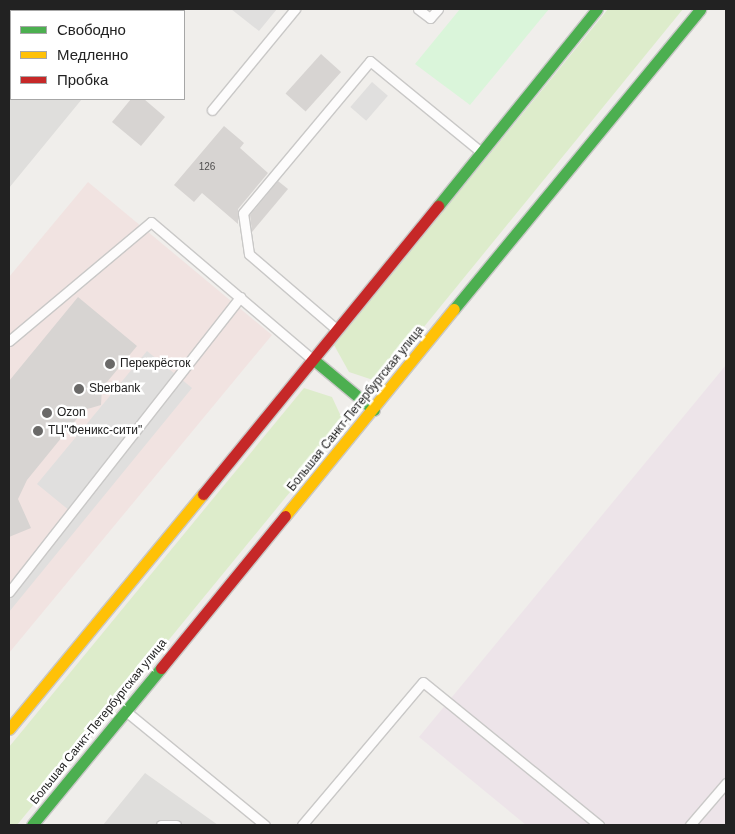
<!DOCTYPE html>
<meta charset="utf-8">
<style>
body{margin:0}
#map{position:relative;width:735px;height:834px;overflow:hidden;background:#f0eeeb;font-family:Arial,sans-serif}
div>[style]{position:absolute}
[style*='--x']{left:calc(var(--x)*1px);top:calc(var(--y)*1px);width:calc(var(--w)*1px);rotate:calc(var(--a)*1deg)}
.residential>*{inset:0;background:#dfdedc}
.commercial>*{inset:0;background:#f1e3e1}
.industrial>*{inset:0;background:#ede4e9}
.grass>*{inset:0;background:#ddeccb}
.park>*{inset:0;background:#daf5da}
.parking>*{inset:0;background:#e0dfde;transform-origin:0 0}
.building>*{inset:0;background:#d7d4d2;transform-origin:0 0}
.roads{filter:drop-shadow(1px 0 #c9c8c7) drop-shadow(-1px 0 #c9c8c7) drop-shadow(0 1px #c9c8c7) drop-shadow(0 -1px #c9c8c7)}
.lane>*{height:9px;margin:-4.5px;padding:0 4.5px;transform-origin:4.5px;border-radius:4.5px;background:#fdfcfc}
.fast>*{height:11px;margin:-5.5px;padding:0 5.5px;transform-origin:5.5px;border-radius:5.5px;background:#4caf50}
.slow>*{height:11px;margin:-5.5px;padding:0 5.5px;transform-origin:5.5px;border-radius:5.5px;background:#ffc107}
.jam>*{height:11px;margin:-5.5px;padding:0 5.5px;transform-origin:5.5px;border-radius:5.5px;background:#c62828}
.dots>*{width:14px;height:14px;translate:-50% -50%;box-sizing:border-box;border:2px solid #fff;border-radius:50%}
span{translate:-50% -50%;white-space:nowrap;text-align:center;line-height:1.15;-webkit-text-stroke:5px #fff;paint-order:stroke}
.number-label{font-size:10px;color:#4f4e4e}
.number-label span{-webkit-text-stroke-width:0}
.poi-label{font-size:12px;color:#222}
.left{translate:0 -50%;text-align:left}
.street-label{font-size:12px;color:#222}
.frame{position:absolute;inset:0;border:10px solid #222;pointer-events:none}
.legend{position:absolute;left:10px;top:10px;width:175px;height:90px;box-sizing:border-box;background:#fff;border:1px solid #a7a7a7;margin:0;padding:6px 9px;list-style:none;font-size:15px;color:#222}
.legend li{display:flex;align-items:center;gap:10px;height:25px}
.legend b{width:25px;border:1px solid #a7a7a7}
</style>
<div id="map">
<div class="residential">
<div style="clip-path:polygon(9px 9px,156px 9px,11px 11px,11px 99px,82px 99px,9px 188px)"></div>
<div style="clip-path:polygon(145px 773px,218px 825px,103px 825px)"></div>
</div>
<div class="commercial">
<div style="clip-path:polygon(88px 182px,272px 335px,9px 653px,9px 277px)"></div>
</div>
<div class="industrial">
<div style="clip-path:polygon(726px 365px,726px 825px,526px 825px,419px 737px)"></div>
</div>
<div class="grass">
<div style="clip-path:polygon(608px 9px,683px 9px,379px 382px,349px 372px,334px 345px)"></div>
<div style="clip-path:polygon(304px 388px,332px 397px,345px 425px,17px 825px,9px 825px,9px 747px)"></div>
</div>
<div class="park">
<div style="clip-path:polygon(460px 9px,549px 9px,470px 105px,415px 64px)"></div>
</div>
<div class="parking">
<div style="clip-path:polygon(231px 9px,277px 9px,259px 31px)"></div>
<div style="left:372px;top:82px;width:21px;height:33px;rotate:41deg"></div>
<div style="clip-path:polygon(147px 351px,192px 388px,9px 612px,9px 586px,70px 511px,37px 484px)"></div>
</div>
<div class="building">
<div style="left:321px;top:54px;width:27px;height:53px;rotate:42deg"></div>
<div style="clip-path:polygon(131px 99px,144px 99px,165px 117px,141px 146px,112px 122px)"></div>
<div style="clip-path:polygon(224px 126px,244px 143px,240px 148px,268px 173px,238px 209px,238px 224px,202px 193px,194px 202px,174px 185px)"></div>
<div style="clip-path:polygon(278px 181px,288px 189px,252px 232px,250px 215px)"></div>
<div style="clip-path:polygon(78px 297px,137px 346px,102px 388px,101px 405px,84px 410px,27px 480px,18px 499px,31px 528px,9px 537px,9px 381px)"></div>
</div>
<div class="roads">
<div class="lane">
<div style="--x:418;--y:9;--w:15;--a:37"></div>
<div style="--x:430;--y:18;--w:12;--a:-48"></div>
<div style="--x:9;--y:30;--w:2;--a:0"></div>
<div style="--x:212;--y:110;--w:131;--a:-50.6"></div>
<div style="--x:335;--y:328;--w:113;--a:-139.3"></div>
<div style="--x:249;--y:254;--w:41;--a:-98.3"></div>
<div style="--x:243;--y:213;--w:198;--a:-50.1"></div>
<div style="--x:370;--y:61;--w:142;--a:39.3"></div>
<div style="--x:9;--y:341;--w:185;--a:-40"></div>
<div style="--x:151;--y:222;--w:211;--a:40.4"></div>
<div style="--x:9;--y:592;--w:375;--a:-51.9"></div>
<div style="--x:128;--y:713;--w:177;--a:39.3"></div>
<div style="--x:161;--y:825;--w:15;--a:0"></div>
<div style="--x:302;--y:825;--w:187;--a:-49.8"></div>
<div style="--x:423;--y:682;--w:227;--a:39.1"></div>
<div style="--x:690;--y:825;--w:55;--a:-49.4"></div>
</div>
<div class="fast">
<div style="--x:438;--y:206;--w:253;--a:-51.1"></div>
<div style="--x:454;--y:309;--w:388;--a:-50.6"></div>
<div style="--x:314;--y:360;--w:78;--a:39.8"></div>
<div style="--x:32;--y:825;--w:203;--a:-50.6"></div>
</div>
<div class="slow">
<div style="--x:285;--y:516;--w:267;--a:-50.8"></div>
<div style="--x:9;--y:729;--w:305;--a:-50.5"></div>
</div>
<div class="jam">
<div style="--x:203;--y:494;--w:372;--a:-50.8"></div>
<div style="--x:161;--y:668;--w:196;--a:-50.8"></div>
</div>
</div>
<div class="dots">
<div style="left:110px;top:364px;background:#6a6968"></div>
<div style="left:79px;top:389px;background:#6a6968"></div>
<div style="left:47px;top:413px;background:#6a6968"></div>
<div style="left:38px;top:431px;background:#6a6968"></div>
</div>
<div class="number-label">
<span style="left:207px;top:167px">126</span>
</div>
<div class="poi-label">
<span class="left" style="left:120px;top:364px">Перекрёсток</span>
<span class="left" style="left:89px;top:389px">Sberbank</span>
<span class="left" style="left:57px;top:413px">Ozon</span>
<span class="left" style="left:48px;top:431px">ТЦ"Феникс-сити"</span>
</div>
<div class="street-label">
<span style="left:356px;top:409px;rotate:-51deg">Большая Санкт-Петербургская улица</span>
<span style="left:99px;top:722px;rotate:-51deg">Большая Санкт-Петербургская улица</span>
</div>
<div class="frame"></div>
<ul class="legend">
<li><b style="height:6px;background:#4caf50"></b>Свободно</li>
<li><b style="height:6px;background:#ffc107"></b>Медленно</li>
<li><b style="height:6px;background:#c62828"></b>Пробка</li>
</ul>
</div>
